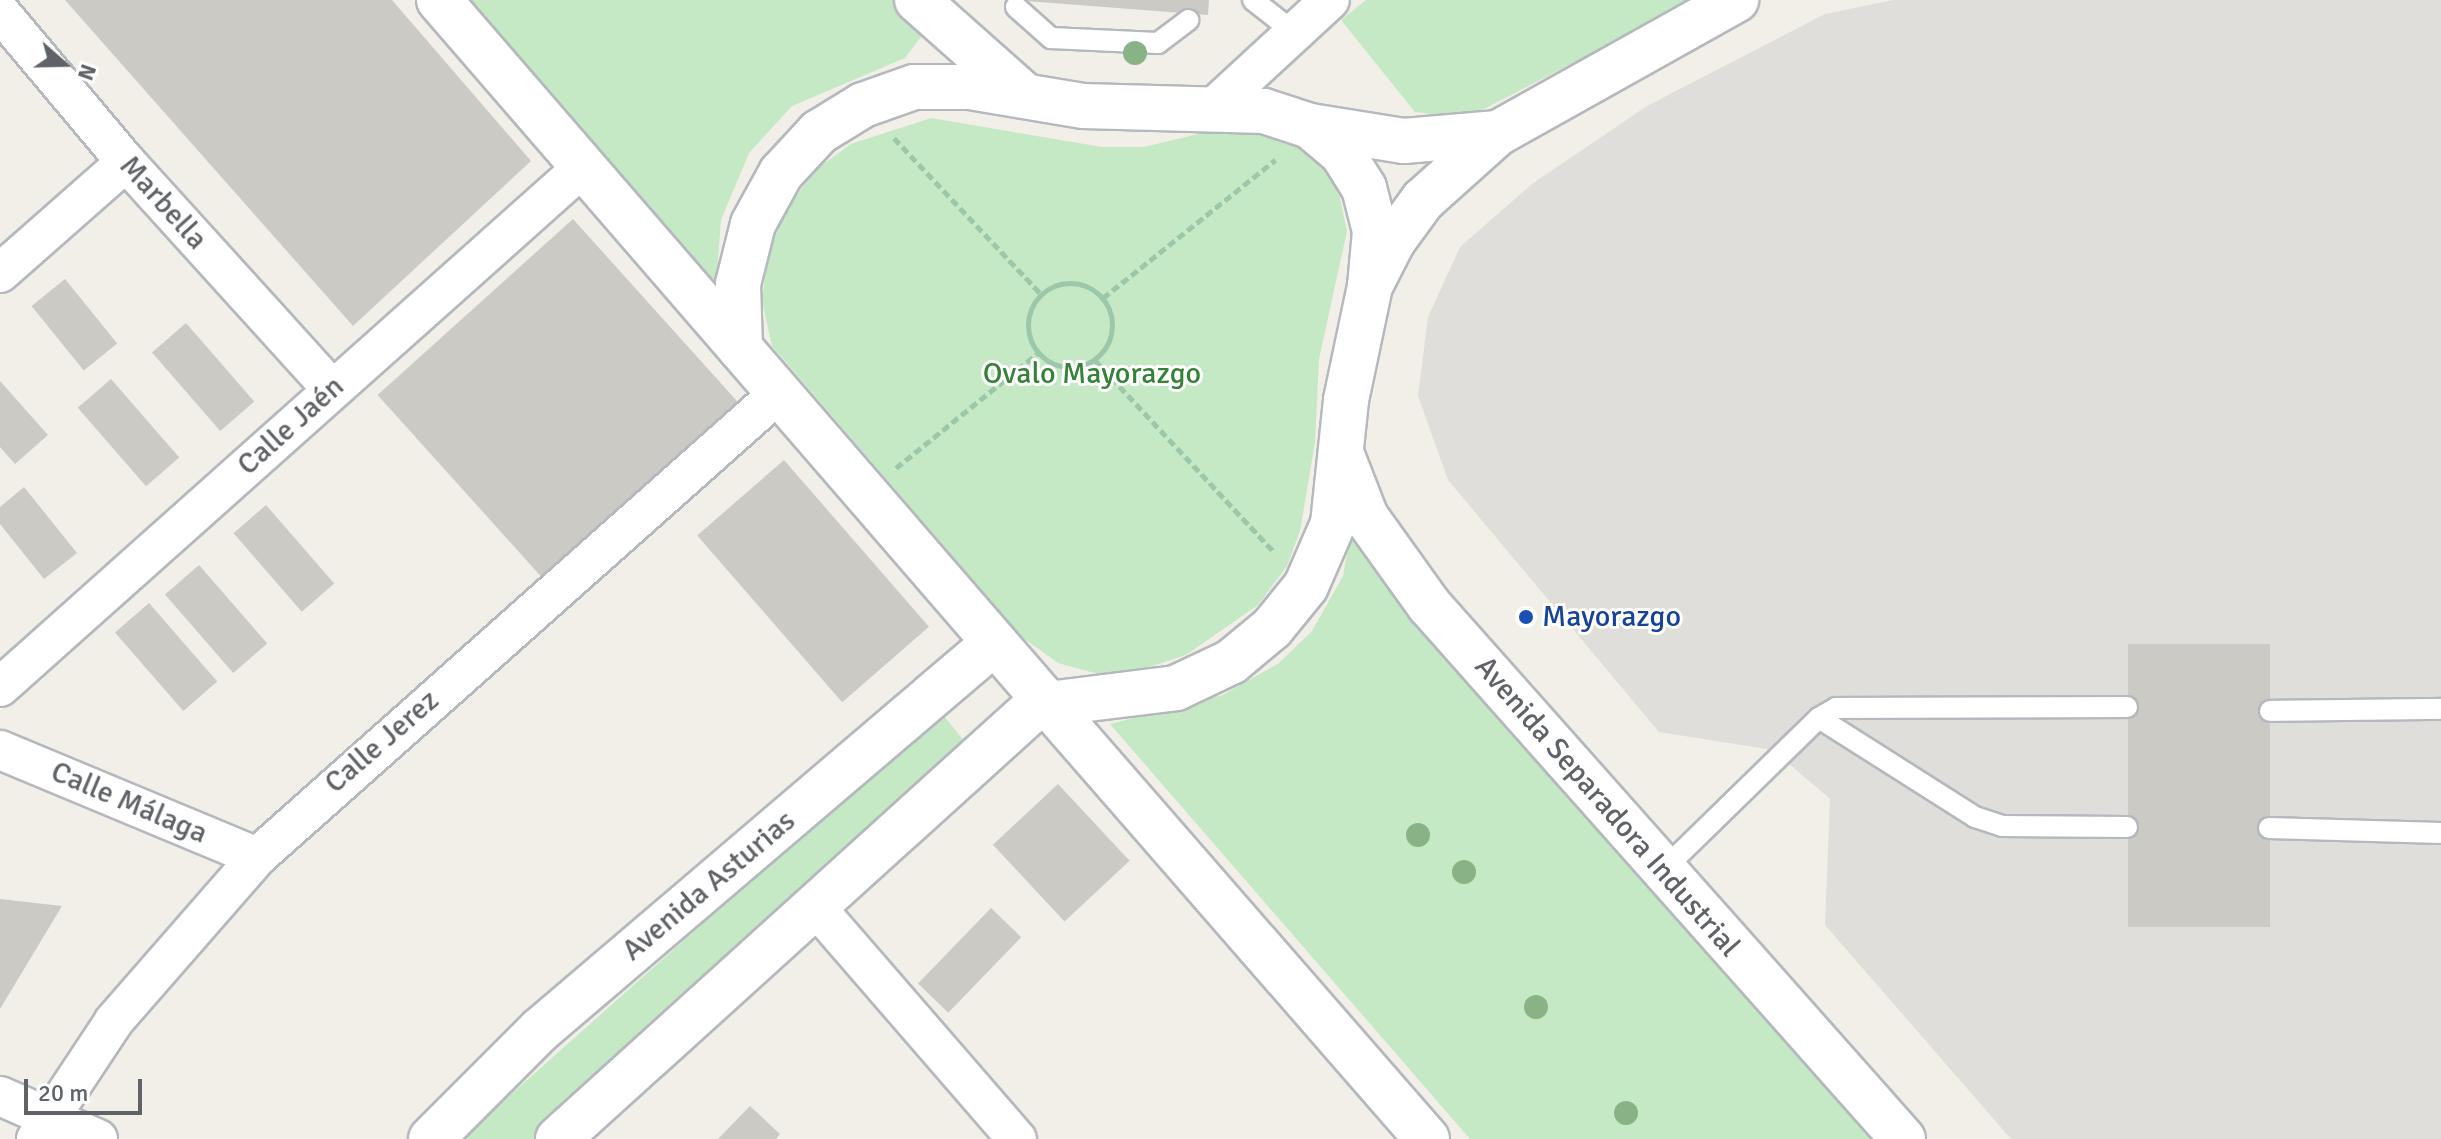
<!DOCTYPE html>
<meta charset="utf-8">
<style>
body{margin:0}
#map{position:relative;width:2441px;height:1139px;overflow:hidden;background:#f1efe8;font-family:Signika,sans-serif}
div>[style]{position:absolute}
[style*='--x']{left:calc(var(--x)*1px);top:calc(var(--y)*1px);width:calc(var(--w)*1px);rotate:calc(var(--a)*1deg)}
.industrial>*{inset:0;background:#e0deda}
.green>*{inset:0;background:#c5e8c5}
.building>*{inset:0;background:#cccac5;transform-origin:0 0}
.path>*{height:5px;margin-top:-2.5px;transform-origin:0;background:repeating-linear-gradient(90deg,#9cc7a9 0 8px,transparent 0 12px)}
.path>.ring{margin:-2.5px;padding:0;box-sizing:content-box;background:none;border:5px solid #9cc7a9;border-radius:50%}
.roads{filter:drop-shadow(2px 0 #b5b8bc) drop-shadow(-2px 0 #b5b8bc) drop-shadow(0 2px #b5b8bc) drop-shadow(0 -2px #b5b8bc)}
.service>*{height:20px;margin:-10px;padding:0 10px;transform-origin:10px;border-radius:10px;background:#fff}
.minor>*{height:38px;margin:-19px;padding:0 19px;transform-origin:19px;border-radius:19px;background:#fff}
.tertiary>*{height:44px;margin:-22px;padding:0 22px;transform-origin:22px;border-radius:22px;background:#fff}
.secondary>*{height:44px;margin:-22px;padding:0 22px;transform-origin:22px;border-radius:22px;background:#fff}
.trees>*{width:24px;height:24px;margin:-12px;border-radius:50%;background:#89b387}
.dots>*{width:22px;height:22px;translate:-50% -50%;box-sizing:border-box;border:4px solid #fff;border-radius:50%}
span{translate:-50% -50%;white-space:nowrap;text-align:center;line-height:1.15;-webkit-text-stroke:6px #fff;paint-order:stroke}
.street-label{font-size:30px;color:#5f6368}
.park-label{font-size:30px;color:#348238}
.transit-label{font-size:30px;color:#164399}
.left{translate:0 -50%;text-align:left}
.north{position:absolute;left:24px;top:24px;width:80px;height:80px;-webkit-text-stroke:6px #fff;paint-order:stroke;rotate:110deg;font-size:22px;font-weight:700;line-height:32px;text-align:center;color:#5f6368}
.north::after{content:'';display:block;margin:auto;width:28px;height:36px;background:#5f6368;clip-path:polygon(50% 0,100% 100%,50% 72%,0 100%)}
.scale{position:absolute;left:24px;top:1079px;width:118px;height:36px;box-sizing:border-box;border:4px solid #5f6368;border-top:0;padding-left:10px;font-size:24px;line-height:28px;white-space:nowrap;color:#5f6368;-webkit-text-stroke:6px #fff;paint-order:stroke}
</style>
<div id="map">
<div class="industrial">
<div style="clip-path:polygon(1893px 0,2441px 0,2441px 1139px,2011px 1139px,1825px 925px,1830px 799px,1773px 750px,1659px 732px,1448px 480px,1418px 396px,1428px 317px,1460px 247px,1532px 184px,1647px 106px,1825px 14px)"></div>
</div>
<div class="green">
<div style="clip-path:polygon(470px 0,898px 0,926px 30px,905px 58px,792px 106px,749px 153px,721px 220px,716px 285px)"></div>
<div style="clip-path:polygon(1366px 0,1694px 0,1480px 111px,1450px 116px,1415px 112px,1341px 20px)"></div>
<div style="clip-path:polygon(931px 118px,1102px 147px,1144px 147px,1219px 129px,1258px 128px,1296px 143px,1321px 163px,1339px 194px,1347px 231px,1319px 359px,1315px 442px,1300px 531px,1287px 566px,1258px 605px,1186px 655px,1140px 670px,1098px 674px,1058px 663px,1022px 637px,772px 346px,762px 301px,768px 251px,789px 206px,815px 170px,851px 144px)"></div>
<div style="clip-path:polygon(1350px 537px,1719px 933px,1902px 1139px,1470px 1139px,1110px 724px,1223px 695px,1279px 663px,1312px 631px,1343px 576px)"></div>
<div style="clip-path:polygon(938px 714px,944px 716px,968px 746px,539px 1139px,461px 1139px)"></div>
</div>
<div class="building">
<div style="clip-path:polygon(65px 0,392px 0,531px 161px,353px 326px)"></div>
<div style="clip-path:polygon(1014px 0,1209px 0,1208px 15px)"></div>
<div style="left:573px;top:219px;width:251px;height:263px;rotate:48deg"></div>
<div style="left:65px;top:279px;width:83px;height:43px;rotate:51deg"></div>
<div style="left:186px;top:323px;width:104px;height:45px;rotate:49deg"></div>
<div style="left:111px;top:379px;width:104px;height:44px;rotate:49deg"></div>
<div style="clip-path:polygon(0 381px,48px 435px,15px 464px,0 447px)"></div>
<div style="left:784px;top:460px;width:221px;height:115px;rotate:49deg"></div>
<div style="clip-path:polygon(24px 487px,77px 553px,44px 579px,0 524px,0 507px)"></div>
<div style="left:266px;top:505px;width:104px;height:43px;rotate:49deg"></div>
<div style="left:199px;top:565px;width:104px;height:45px;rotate:49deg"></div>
<div style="left:149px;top:603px;width:104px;height:45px;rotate:49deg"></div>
<div style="left:2128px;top:644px;width:142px;height:283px"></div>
<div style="left:1058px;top:784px;width:105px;height:89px;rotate:47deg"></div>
<div style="clip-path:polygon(0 899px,62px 906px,0 1009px)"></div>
<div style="left:991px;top:908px;width:42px;height:105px;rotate:44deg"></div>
<div style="clip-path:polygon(750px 1106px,780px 1134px,776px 1139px,718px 1139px)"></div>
</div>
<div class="path">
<div style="--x:894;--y:138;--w:214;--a:46.7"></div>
<div class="ring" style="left:1028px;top:283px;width:79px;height:79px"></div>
<div style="--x:1103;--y:298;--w:221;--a:-38.7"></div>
<div style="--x:1095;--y:360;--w:264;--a:47"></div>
<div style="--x:896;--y:468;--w:183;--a:-39"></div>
</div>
<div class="roads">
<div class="service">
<div style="--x:1253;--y:0;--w:53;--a:38.2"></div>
<div style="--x:1016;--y:7;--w:47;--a:41.5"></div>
<div style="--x:1051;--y:38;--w:107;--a:2.7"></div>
<div style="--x:1158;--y:43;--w:38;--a:-37"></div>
<div style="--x:2270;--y:711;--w:171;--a:-0.7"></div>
<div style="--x:1819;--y:718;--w:185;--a:32.4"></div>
<div style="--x:1975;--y:817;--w:28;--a:18"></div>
<div style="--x:2002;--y:826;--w:125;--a:0.5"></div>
<div style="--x:2269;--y:828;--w:172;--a:1.7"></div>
<div style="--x:1661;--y:872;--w:221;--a:-44.3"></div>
<div style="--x:1819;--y:718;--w:20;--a:-30"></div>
<div style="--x:1836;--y:708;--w:291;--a:-0.2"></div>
</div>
<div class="minor">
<div style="--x:0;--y:12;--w:196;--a:50"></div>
<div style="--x:126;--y:162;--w:307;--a:47.8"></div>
<div style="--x:1215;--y:106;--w:156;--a:-42.7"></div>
<div style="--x:0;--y:273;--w:168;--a:-41.4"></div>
<div style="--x:0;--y:687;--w:781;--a:-41.73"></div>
<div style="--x:0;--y:750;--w:278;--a:22.6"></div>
<div style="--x:814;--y:905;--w:310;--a:49.1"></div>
<div style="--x:0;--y:1096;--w:107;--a:23.7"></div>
<div style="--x:36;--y:1139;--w:141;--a:-56.5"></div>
<div style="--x:114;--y:1021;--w:218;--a:-48.9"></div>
<div style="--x:257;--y:857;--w:698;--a:-41.63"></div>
</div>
<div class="tertiary">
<div style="--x:1310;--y:126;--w:95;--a:9.1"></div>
<div style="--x:1404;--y:141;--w:94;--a:-4.9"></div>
<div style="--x:1370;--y:286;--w:51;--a:-62.9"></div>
<div style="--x:1393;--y:241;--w:51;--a:-53.8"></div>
<div style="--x:1423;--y:200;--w:101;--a:-41.8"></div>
<div style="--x:1498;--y:133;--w:273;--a:-29.2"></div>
<div style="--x:431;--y:1139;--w:154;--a:-45"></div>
<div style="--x:540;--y:1030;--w:597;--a:-40.45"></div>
<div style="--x:558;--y:1139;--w:656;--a:-42.16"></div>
</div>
<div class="secondary">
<div style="--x:439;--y:0;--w:931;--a:49.14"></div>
<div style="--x:1048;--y:704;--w:129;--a:-7.1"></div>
<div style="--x:1176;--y:688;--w:61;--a:-25.3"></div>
<div style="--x:1231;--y:662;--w:53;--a:-39.7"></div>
<div style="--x:1272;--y:628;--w:54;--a:-51"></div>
<div style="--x:1306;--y:586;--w:68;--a:-66.5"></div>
<div style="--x:1333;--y:524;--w:125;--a:-84"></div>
<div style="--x:1346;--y:400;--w:116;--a:-78.1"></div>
<div style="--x:1370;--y:286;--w:55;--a:-84.8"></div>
<div style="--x:1375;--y:231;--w:44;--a:-104.3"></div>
<div style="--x:1364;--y:188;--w:40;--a:-122"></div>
<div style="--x:1343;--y:154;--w:43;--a:-139.7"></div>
<div style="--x:1310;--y:126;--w:48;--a:-161.9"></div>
<div style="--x:1264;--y:111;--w:181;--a:-178.4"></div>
<div style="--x:1083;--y:106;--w:116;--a:-170.5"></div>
<div style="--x:969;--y:87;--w:55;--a:180"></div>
<div style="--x:914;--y:87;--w:54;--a:160.6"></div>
<div style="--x:863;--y:105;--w:52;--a:148.5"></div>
<div style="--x:819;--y:132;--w:56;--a:132.8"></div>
<div style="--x:781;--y:173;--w:58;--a:118.8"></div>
<div style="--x:753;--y:224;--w:62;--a:104"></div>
<div style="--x:738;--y:284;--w:64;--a:88.2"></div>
<div style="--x:917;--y:0;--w:142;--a:41.6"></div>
<div style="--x:1343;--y:458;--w:63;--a:68.7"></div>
<div style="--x:1366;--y:517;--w:108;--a:54.4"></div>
<div style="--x:1429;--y:605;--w:714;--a:48.41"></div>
<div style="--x:1048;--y:704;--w:577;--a:48.94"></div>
</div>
</div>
<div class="trees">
<div style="left:1135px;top:53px"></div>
<div style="left:1418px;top:835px"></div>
<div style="left:1464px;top:872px"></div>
<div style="left:1536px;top:1007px"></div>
<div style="left:1626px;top:1113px"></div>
</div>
<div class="dots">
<div style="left:1526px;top:617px;background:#1a4fb4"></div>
</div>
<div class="street-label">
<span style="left:163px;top:203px;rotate:48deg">Marbella</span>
<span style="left:291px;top:426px;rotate:-42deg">Calle Jaén</span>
<span style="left:382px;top:742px;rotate:-41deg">Calle Jerez</span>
<span style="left:129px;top:803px;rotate:23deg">Calle Málaga</span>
<span style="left:1607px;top:807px;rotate:49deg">Avenida Separadora Industrial</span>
<span style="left:709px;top:886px;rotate:-40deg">Avenida Asturias</span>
</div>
<div class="park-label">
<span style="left:1092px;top:374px">Ovalo Mayorazgo</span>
</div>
<div class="transit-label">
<span class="left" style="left:1542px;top:617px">Mayorazgo</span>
</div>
<div class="north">N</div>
<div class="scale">20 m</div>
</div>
